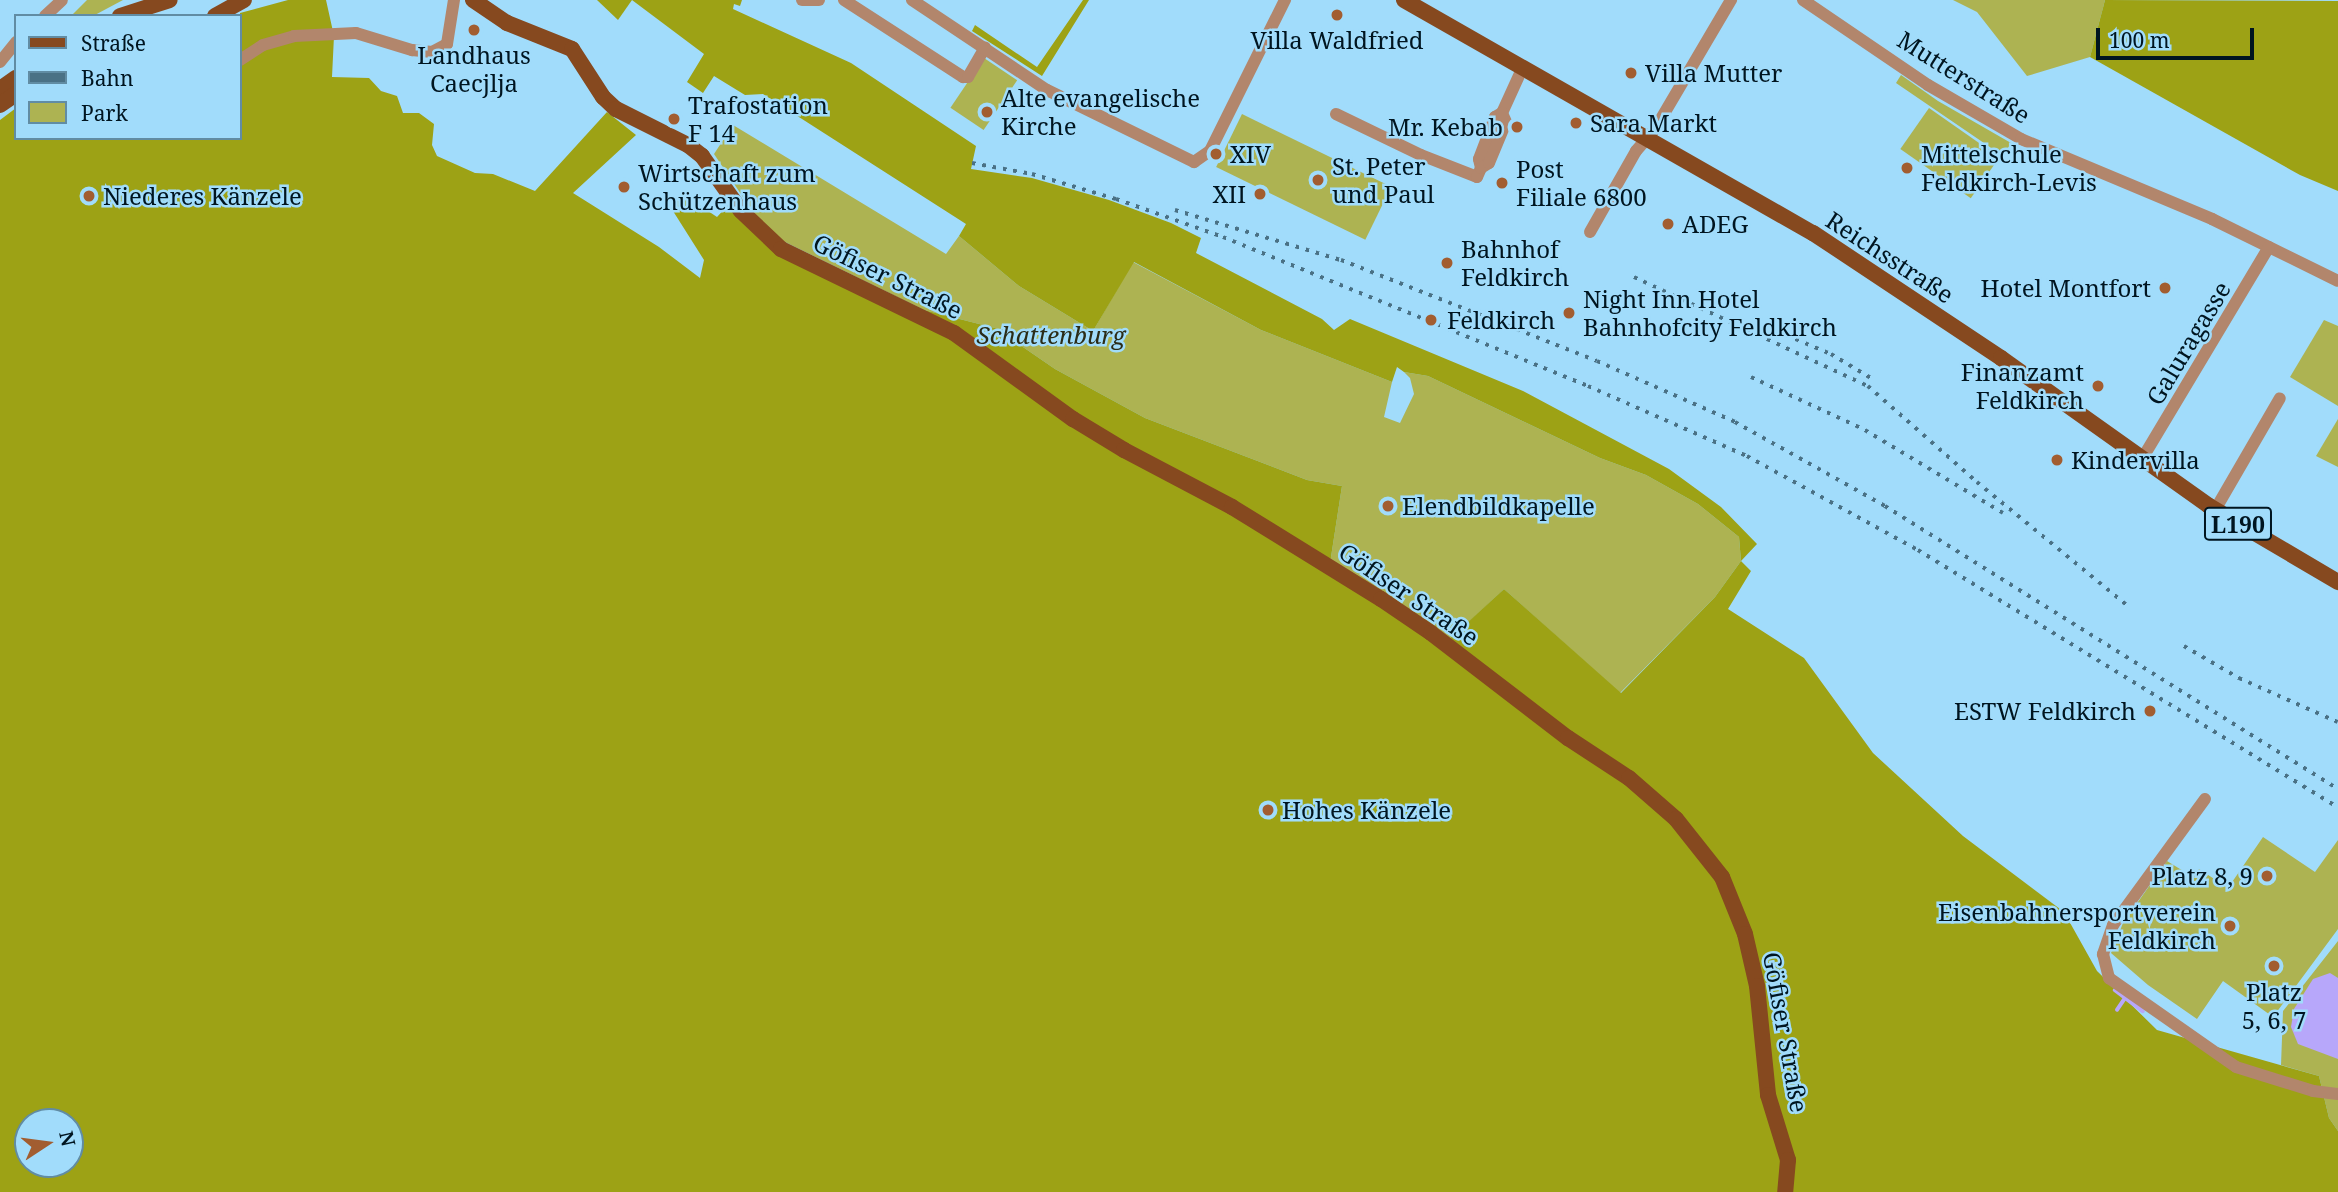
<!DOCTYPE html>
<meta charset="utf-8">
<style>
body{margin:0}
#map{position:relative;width:2338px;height:1192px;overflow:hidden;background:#a1dcfb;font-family:"Noto Serif",serif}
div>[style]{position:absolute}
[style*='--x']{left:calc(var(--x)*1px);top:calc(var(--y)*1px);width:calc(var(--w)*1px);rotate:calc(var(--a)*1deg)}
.green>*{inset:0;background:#adb352;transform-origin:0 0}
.forest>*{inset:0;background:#9da215}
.water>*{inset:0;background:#b7a7fa}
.stream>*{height:3.5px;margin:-1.75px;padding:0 1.75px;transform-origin:1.75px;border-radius:1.75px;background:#b7a7fa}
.minor>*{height:12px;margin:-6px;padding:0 6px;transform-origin:6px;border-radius:6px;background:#b2866c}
.major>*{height:16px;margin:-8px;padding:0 8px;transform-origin:8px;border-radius:8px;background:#86491f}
.rail>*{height:3.5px;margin-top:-1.75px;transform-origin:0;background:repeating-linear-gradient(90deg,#4a7185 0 3.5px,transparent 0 10.5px)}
.dots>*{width:19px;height:19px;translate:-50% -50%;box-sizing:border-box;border:4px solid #a1dcfb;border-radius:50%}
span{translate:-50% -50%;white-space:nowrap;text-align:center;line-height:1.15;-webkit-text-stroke:5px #a1dcfb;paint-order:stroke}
.shield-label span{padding:2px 5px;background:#a1dcfb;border:2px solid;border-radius:5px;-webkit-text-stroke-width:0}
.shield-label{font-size:23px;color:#001520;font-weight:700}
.poi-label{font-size:24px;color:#001520}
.left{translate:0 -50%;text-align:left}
.right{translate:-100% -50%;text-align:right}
.street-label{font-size:24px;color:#001520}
.park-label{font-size:24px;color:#2b2c17;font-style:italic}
.legend{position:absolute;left:14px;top:14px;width:228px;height:126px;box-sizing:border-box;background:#a1dcfb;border:2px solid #618ca3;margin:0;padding:9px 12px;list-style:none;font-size:21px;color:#001520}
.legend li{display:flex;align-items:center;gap:14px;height:35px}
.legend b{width:35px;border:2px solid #618ca3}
.north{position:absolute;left:14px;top:1108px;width:70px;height:70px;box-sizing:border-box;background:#a1dcfb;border:2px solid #618ca3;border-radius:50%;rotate:77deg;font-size:19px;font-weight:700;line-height:28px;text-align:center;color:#001520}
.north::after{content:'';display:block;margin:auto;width:24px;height:32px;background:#a25d30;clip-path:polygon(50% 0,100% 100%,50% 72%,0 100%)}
.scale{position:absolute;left:2096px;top:28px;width:158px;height:32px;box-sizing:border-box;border:4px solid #001520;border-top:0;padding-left:9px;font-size:21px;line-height:24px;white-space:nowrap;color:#001520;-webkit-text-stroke:5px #a1dcfb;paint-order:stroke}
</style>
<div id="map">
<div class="green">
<div style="clip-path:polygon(87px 0,123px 0,93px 16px,71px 16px)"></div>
<div style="clip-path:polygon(1953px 0,2105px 0,2090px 57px,2027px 76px,1977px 12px)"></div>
<div style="left:984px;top:58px;width:40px;height:60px;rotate:34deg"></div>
<div style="clip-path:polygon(1901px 75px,1938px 101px,2011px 143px,2003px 156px,1896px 83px)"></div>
<div style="left:1929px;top:108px;width:86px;height:50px;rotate:35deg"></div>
<div style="left:1242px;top:114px;width:166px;height:59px;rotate:26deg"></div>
<div style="clip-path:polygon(733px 125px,946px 254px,959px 236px,1019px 286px,1093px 331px,1133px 262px,1261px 330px,1392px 382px,1384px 417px,1400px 423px,1414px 394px,1410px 378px,1404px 372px,1428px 376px,1600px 458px,1646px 475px,1698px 504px,1739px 537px,1741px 561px,1715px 597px,1620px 693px,1504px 589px,1441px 648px,1329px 570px,1342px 486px,1307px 480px,1145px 418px,1055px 369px,995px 328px,924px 310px,781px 240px,757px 218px,714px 154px)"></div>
<div style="clip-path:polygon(2324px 320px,2338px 326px,2338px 406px,2290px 377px)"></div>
<div style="clip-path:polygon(2338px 419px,2338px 467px,2316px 456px)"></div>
<div style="clip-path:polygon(2263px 837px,2315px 872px,2338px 840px,2338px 929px,2273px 1017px,2223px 981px,2197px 1019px,2148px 985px,2111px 953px,2123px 923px,2167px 861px,2193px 877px,2199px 869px,2228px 888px)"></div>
<div style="clip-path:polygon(2338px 941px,2338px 1131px,2329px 1118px,2319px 1076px,2281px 1065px,2283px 1011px)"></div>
</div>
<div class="forest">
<div style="clip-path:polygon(evenodd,288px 0,326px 0,334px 36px,332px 77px,369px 78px,381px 91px,397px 96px,403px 113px,419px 113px,434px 124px,432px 145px,437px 156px,475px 173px,493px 174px,535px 191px,607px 112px,636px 135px,573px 193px,659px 247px,700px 278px,704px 260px,673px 211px,681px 193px,717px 217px,729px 204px,749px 229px,924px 310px,995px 328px,1055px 369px,1145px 418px,1307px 480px,1342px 486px,1329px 570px,1441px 647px,1504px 589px,1621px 693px,1715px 597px,1741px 561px,1739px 537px,1698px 504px,1646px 475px,1600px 458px,1428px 376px,1404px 372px,1397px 367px,1392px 382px,1261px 330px,1134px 262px,1093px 331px,1019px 286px,959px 236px,966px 224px,763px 94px,745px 95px,714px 76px,703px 93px,687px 82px,704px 54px,632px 0,742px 0,740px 6px,734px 4px,733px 9px,851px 63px,976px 146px,971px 169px,1032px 178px,1109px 200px,1171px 223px,1201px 238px,1196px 253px,1322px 319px,1334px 330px,1350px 319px,1523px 391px,1669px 469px,1721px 507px,1757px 544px,1741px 561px,1751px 571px,1728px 609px,1804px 658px,1873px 753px,1963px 836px,2064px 912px,2097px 971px,2157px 1030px,2319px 1076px,2329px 1118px,2338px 1131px,2338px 1192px,0 1192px,0 120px,16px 108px,16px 138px,240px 138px,240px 13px,288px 0,28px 1122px,70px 1122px,70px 1164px,28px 1164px,28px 1122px)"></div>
<div style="clip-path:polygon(597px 0,632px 0,618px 20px)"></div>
<div style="clip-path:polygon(1083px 0,1089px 0,1042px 76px,972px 31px,975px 25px,1037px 67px)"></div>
<div style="clip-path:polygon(2105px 0,2338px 1px,2338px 191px,2300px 175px,2090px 57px)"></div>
</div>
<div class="water">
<div style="clip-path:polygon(2330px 973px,2338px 978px,2338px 1059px,2298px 1044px,2291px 1027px,2294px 1009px,2313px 979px)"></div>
</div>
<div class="stream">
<div style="--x:2115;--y:990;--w:35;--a:37"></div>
<div style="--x:2117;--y:1010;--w:14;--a:-56"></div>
</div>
<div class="minor">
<div style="--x:802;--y:0;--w:17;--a:0"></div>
<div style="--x:844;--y:0;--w:142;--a:32.9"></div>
<div style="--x:963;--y:77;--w:5;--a:0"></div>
<div style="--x:968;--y:77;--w:34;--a:-60"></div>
<div style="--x:912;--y:0;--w:162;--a:33.7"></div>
<div style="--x:1047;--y:90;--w:164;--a:26.1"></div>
<div style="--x:1194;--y:162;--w:19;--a:-35"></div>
<div style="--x:1210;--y:151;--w:169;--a:-63.6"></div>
<div style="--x:1803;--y:0;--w:151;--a:34.2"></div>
<div style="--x:1928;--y:85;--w:108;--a:30.1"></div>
<div style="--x:2021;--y:139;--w:207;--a:22.7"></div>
<div style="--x:2212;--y:219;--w:140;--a:26.2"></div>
<div style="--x:45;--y:16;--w:23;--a:-43"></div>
<div style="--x:240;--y:60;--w:27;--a:-33"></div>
<div style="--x:263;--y:45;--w:32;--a:-16"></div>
<div style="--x:294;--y:36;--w:62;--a:-2.8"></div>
<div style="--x:356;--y:33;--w:59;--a:16.9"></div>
<div style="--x:412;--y:50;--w:20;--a:6"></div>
<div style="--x:432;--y:52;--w:17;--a:-28"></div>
<div style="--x:447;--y:44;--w:45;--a:-81"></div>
<div style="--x:0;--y:62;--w:26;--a:-51"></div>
<div style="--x:1336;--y:114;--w:94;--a:25.8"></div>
<div style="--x:1421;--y:155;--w:60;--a:21.4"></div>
<div style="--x:1477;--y:177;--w:10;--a:-66"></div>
<div style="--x:1481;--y:168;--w:9;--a:-103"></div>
<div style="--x:1479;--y:159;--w:45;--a:-69.1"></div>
<div style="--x:1495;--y:117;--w:8;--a:-30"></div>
<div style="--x:1502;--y:113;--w:51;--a:-65.5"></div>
<div style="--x:1481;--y:168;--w:9;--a:-32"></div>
<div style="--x:1489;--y:163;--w:44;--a:-67.5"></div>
<div style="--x:1506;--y:122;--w:10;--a:-114"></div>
<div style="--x:1590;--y:232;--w:93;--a:-60.4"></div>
<div style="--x:1636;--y:151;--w:29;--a:-49"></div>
<div style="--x:1655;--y:129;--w:150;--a:-59.5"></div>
<div style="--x:2142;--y:459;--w:247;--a:-59.1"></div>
<div style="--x:2215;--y:510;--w:129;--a:-59.9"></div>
<div style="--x:2205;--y:799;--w:156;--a:126.1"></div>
<div style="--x:2113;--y:925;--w:31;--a:109"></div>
<div style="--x:2103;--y:954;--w:25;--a:76"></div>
<div style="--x:2109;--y:978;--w:155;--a:35"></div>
<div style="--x:2236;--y:1067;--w:81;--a:17.3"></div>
<div style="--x:2313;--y:1091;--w:25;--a:7"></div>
</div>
<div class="major">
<div style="--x:473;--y:0;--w:41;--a:34.1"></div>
<div style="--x:507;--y:23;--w:70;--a:21.8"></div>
<div style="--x:572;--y:49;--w:57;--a:57.1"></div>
<div style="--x:603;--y:97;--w:18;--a:43"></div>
<div style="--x:616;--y:109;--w:80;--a:26.6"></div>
<div style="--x:688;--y:145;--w:18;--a:38"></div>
<div style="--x:702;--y:156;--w:67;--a:54.7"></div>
<div style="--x:741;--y:211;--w:55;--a:43.5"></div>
<div style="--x:781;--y:249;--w:192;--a:25.9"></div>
<div style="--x:954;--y:333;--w:147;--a:35.9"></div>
<div style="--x:1073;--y:419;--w:60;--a:31.3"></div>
<div style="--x:1124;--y:450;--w:122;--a:27.8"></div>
<div style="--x:1232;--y:507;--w:175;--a:31.7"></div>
<div style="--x:1381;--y:599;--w:60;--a:34.2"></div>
<div style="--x:1431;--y:633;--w:173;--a:37.5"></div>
<div style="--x:1568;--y:738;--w:73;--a:33.3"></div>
<div style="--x:1629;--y:778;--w:62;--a:41.1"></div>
<div style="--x:1676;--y:819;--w:74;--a:51.6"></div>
<div style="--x:1722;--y:877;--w:61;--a:68"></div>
<div style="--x:1745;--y:934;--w:53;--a:77"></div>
<div style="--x:1757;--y:986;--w:110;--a:84.2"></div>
<div style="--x:1768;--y:1095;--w:68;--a:72.9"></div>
<div style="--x:1788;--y:1160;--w:32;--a:95"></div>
<div style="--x:1404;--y:0;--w:471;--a:29.7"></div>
<div style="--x:1813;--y:233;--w:226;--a:33.6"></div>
<div style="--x:2001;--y:358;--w:255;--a:35.4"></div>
<div style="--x:2209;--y:506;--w:150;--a:30.5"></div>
<div style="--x:120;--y:16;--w:52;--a:-17.7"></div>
<div style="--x:215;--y:16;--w:33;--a:-29"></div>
<div style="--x:0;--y:89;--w:19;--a:-35"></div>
<div style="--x:0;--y:105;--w:19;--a:-35"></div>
</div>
<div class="rail">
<div style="--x:972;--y:163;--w:61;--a:10.4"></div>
<div style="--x:1032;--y:174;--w:88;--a:16.6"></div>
<div style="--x:1116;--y:199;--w:114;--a:19.6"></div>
<div style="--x:1223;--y:237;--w:394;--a:22.2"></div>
<div style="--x:1588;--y:386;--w:174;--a:23.8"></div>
<div style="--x:1747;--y:456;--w:195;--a:28.8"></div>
<div style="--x:1918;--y:550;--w:492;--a:31.5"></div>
<div style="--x:1175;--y:210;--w:173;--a:16.8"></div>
<div style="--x:1341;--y:260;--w:275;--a:21.5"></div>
<div style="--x:1597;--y:361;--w:151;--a:23.8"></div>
<div style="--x:1735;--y:422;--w:172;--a:29.2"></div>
<div style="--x:1885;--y:506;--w:534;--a:31.99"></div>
<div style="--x:1634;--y:277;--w:258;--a:25"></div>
<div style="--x:1868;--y:386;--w:145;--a:41.4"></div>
<div style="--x:1977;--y:482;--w:197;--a:39.4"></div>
<div style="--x:1786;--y:335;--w:49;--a:22.9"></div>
<div style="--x:1831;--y:354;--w:52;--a:31"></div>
<div style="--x:1751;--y:377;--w:126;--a:24.9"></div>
<div style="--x:1865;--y:430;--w:161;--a:31"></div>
<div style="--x:2184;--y:646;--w:64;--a:30.2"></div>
<div style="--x:2239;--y:678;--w:108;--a:24"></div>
</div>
<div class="dots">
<div style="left:1337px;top:15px;background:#a25d30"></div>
<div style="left:474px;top:30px;background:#a25d30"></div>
<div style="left:1631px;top:73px;background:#a25d30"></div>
<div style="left:987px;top:112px;background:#a25d30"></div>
<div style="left:674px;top:119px;background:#a25d30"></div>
<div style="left:1576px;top:123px;background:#a25d30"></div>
<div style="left:1517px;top:127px;background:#a25d30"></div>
<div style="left:1216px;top:154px;background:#a25d30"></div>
<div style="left:1907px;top:168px;background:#a25d30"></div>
<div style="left:1318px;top:180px;background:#a25d30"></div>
<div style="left:1502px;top:183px;background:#a25d30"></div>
<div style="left:624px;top:187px;background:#a25d30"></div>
<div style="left:1260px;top:194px;background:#a25d30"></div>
<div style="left:89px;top:196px;background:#a25d30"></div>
<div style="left:1668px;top:224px;background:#a25d30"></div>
<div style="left:1447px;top:263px;background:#a25d30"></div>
<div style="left:2165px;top:288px;background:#a25d30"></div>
<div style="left:1569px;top:313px;background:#a25d30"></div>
<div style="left:1431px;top:320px;background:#a25d30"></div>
<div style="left:2098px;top:386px;background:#a25d30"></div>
<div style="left:2057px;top:460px;background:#a25d30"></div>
<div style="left:1388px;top:506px;background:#a25d30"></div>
<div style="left:2150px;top:711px;background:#a25d30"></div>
<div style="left:1268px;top:810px;background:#a25d30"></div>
<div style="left:2267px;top:876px;background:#a25d30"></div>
<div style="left:2230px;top:926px;background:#a25d30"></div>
<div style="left:2274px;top:966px;background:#a25d30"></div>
</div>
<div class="shield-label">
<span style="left:2238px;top:524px">L190</span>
</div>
<div class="poi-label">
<span style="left:1337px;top:40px">Villa Waldfried</span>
<span style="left:474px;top:69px">Landhaus<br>Caecjlja</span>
<span class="left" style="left:1645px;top:73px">Villa Mutter</span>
<span class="left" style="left:1001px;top:112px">Alte evangelische<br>Kirche</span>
<span class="left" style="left:688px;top:119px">Trafostation<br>F 14</span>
<span class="left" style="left:1590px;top:123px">Sara Markt</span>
<span class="right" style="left:1503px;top:127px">Mr. Kebab</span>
<span class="left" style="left:1230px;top:154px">XIV</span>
<span class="left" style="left:1921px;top:168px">Mittelschule<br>Feldkirch-Levis</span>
<span class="left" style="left:1332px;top:180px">St. Peter<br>und Paul</span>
<span class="left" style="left:1516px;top:183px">Post<br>Filiale 6800</span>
<span class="left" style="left:638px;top:187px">Wirtschaft zum<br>Schützenhaus</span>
<span class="right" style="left:1246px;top:194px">XII</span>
<span class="left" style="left:103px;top:196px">Niederes Känzele</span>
<span class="left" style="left:1682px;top:224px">ADEG</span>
<span class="left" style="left:1461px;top:263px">Bahnhof<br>Feldkirch</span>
<span class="right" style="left:2151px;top:288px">Hotel Montfort</span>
<span class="left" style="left:1583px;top:313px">Night Inn Hotel<br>Bahnhofcity Feldkirch</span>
<span class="left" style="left:1447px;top:320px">Feldkirch</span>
<span class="right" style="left:2084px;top:386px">Finanzamt<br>Feldkirch</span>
<span class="left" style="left:2071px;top:460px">Kindervilla</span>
<span class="left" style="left:1402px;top:506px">Elendbildkapelle</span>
<span class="right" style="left:2136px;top:711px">ESTW Feldkirch</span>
<span class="left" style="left:1282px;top:810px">Hohes Känzele</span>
<span class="right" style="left:2253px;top:876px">Platz 8, 9</span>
<span class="right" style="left:2216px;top:926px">Eisenbahnersportverein<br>Feldkirch</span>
<span style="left:2274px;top:1006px">Platz<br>5, 6, 7</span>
</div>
<div class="street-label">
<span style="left:1964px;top:77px;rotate:32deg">Mutterstraße</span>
<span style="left:1890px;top:257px;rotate:33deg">Reichsstraße</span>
<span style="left:888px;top:276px;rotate:26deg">Göfiser Straße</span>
<span style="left:2188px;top:343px;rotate:-59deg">Galuragasse</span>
<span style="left:1409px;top:594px;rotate:34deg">Göfiser Straße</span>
<span style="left:1786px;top:1032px;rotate:80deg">Göfiser Straße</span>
</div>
<div class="park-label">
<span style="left:1051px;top:335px">Schattenburg</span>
</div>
<ul class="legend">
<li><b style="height:9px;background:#86491f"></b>Straße</li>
<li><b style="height:9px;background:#4a7185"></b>Bahn</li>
<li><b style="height:19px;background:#adb352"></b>Park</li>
</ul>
<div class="north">N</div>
<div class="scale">100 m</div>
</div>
